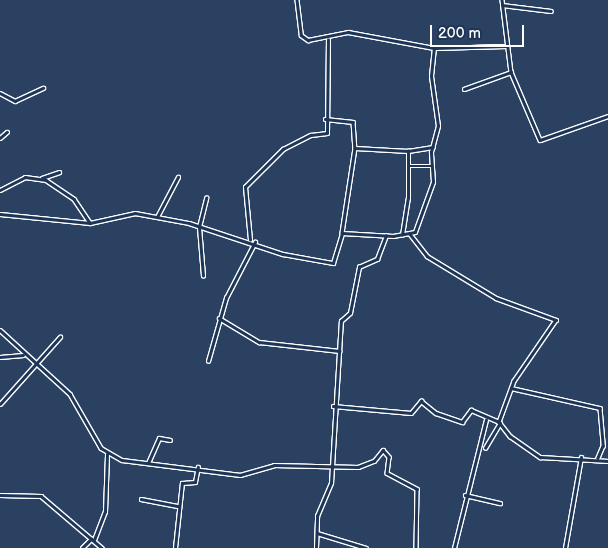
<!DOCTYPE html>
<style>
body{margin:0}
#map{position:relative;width:608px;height:548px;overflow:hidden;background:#2a4161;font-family:"Balsamiq Sans",sans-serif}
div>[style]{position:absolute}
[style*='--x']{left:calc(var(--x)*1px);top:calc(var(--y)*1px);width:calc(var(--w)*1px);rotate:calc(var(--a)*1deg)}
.roads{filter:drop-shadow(1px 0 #fff) drop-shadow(-1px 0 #fff) drop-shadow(0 1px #fff) drop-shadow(0 -1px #fff)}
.minor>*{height:2.5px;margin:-1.25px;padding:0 1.25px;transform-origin:1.25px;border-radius:1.25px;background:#1d3557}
span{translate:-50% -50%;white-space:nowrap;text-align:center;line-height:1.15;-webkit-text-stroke:4px #1d3557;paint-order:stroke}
.scale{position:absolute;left:430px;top:25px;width:94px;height:22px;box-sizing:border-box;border:2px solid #fff;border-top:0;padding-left:6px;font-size:15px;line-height:18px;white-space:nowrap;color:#fff;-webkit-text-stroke:4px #1d3557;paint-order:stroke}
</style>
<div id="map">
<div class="roads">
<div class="minor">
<div style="--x:297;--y:0;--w:35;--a:83"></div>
<div style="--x:301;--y:35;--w:9;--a:36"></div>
<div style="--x:308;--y:40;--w:41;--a:-11.3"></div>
<div style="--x:348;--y:32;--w:87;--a:10.5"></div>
<div style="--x:434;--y:48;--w:72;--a:-1.6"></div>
<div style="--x:502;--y:0;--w:73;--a:82.9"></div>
<div style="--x:511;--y:72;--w:74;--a:66.9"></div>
<div style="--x:540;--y:140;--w:72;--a:-19.4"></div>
<div style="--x:502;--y:5;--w:49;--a:7"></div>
<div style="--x:464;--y:89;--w:50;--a:-19.9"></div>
<div style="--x:0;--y:93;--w:17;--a:28"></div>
<div style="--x:15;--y:101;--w:31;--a:-25"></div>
<div style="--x:325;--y:119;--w:28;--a:6"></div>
<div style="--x:353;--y:122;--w:26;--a:86"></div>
<div style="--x:355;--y:148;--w:86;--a:98.7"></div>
<div style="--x:0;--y:138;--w:9;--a:-41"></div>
<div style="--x:355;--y:148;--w:53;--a:3.2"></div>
<div style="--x:408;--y:151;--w:25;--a:-9"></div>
<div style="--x:408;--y:166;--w:23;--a:0"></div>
<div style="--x:42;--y:178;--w:18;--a:-19"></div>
<div style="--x:0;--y:190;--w:28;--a:-27"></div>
<div style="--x:25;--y:177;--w:21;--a:8"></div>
<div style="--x:46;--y:180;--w:34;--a:34"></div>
<div style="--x:74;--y:199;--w:29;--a:56"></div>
<div style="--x:0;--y:214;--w:90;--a:5.7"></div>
<div style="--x:90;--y:223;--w:46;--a:-12.5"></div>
<div style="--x:135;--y:213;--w:55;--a:10.5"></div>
<div style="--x:189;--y:223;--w:99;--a:18.3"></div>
<div style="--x:283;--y:254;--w:51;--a:10.2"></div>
<div style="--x:333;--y:263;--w:31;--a:-73"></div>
<div style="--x:342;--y:233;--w:51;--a:3.4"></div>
<div style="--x:393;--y:236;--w:22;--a:-10"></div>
<div style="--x:415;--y:232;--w:53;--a:-70.2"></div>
<div style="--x:433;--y:182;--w:30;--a:-94"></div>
<div style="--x:431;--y:152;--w:27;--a:-75"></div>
<div style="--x:438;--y:126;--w:50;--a:-98"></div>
<div style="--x:431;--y:76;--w:28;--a:-84"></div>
<div style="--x:157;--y:217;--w:45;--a:-62.3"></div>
<div style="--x:410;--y:234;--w:28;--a:52"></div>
<div style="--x:427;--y:256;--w:81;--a:31.3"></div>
<div style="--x:496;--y:298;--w:64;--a:20.1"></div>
<div style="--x:556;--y:320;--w:74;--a:124.5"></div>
<div style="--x:514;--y:381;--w:44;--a:110.1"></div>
<div style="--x:402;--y:235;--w:37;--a:-81"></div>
<div style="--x:408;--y:198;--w:47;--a:-90"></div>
<div style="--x:250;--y:240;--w:53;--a:-95.4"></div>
<div style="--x:245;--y:187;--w:54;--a:-45"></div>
<div style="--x:283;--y:149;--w:31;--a:-27"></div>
<div style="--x:311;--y:135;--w:16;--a:-7"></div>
<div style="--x:327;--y:133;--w:93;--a:-89.4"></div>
<div style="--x:203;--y:276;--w:49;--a:-94.7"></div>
<div style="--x:199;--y:227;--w:30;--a:-76"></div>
<div style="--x:219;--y:318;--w:47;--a:31"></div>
<div style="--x:259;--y:342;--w:81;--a:6.4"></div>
<div style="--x:0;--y:330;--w:95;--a:42.4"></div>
<div style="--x:70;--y:394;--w:62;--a:60.1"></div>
<div style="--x:101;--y:448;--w:24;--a:30"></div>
<div style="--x:122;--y:460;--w:119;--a:7.2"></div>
<div style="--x:240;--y:475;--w:35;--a:-16"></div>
<div style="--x:274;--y:465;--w:84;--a:1.4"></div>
<div style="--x:358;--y:467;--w:17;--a:-21"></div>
<div style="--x:374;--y:461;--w:14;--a:-51"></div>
<div style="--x:383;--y:450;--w:9;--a:49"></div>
<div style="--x:389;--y:457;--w:16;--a:97"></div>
<div style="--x:387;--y:473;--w:34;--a:28"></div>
<div style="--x:417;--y:489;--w:59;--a:91"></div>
<div style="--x:0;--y:357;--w:23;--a:-5"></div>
<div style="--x:208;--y:361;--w:66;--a:-74.1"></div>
<div style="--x:226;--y:298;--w:63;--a:-62.6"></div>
<div style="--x:511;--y:388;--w:91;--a:12.7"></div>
<div style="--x:600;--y:408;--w:38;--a:85"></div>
<div style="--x:603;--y:446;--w:13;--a:113"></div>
<div style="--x:0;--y:404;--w:90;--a:-48.2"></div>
<div style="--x:333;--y:406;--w:78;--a:5.1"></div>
<div style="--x:411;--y:413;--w:16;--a:-50"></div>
<div style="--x:421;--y:401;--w:19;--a:39"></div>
<div style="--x:436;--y:413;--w:28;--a:19"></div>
<div style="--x:462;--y:422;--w:15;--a:-53"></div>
<div style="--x:471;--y:410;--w:30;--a:23"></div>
<div style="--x:499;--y:422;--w:18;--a:52"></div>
<div style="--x:510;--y:436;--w:37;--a:35"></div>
<div style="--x:540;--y:457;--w:68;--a:3.4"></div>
<div style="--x:485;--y:448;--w:29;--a:-59"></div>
<div style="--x:148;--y:463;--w:27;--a:-66"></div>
<div style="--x:159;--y:438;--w:11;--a:10"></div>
<div style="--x:0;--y:495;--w:41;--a:1.4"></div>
<div style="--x:41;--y:496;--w:80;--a:40.4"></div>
<div style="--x:465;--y:495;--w:36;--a:13"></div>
<div style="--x:141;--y:499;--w:38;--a:11"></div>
<div style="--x:317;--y:533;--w:51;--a:17"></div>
<div style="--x:94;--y:540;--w:30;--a:-69"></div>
<div style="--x:105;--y:512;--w:58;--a:-88"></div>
<div style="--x:82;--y:548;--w:13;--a:-45"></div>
<div style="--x:175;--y:548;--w:65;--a:-83.9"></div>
<div style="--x:182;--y:483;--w:13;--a:-4"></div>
<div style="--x:195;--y:482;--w:15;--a:-79"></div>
<div style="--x:316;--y:548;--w:32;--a:-88"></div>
<div style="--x:317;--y:516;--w:36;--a:-67"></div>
<div style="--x:331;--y:483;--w:162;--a:-86.5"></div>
<div style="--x:341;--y:321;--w:12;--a:-42"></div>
<div style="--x:350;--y:313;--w:47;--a:-78.9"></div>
<div style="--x:359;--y:267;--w:20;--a:-24"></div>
<div style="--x:377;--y:259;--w:25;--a:-69"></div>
<div style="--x:454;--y:548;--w:132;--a:-76"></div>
<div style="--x:565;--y:548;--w:92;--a:-80"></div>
</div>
</div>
<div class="scale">200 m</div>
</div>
